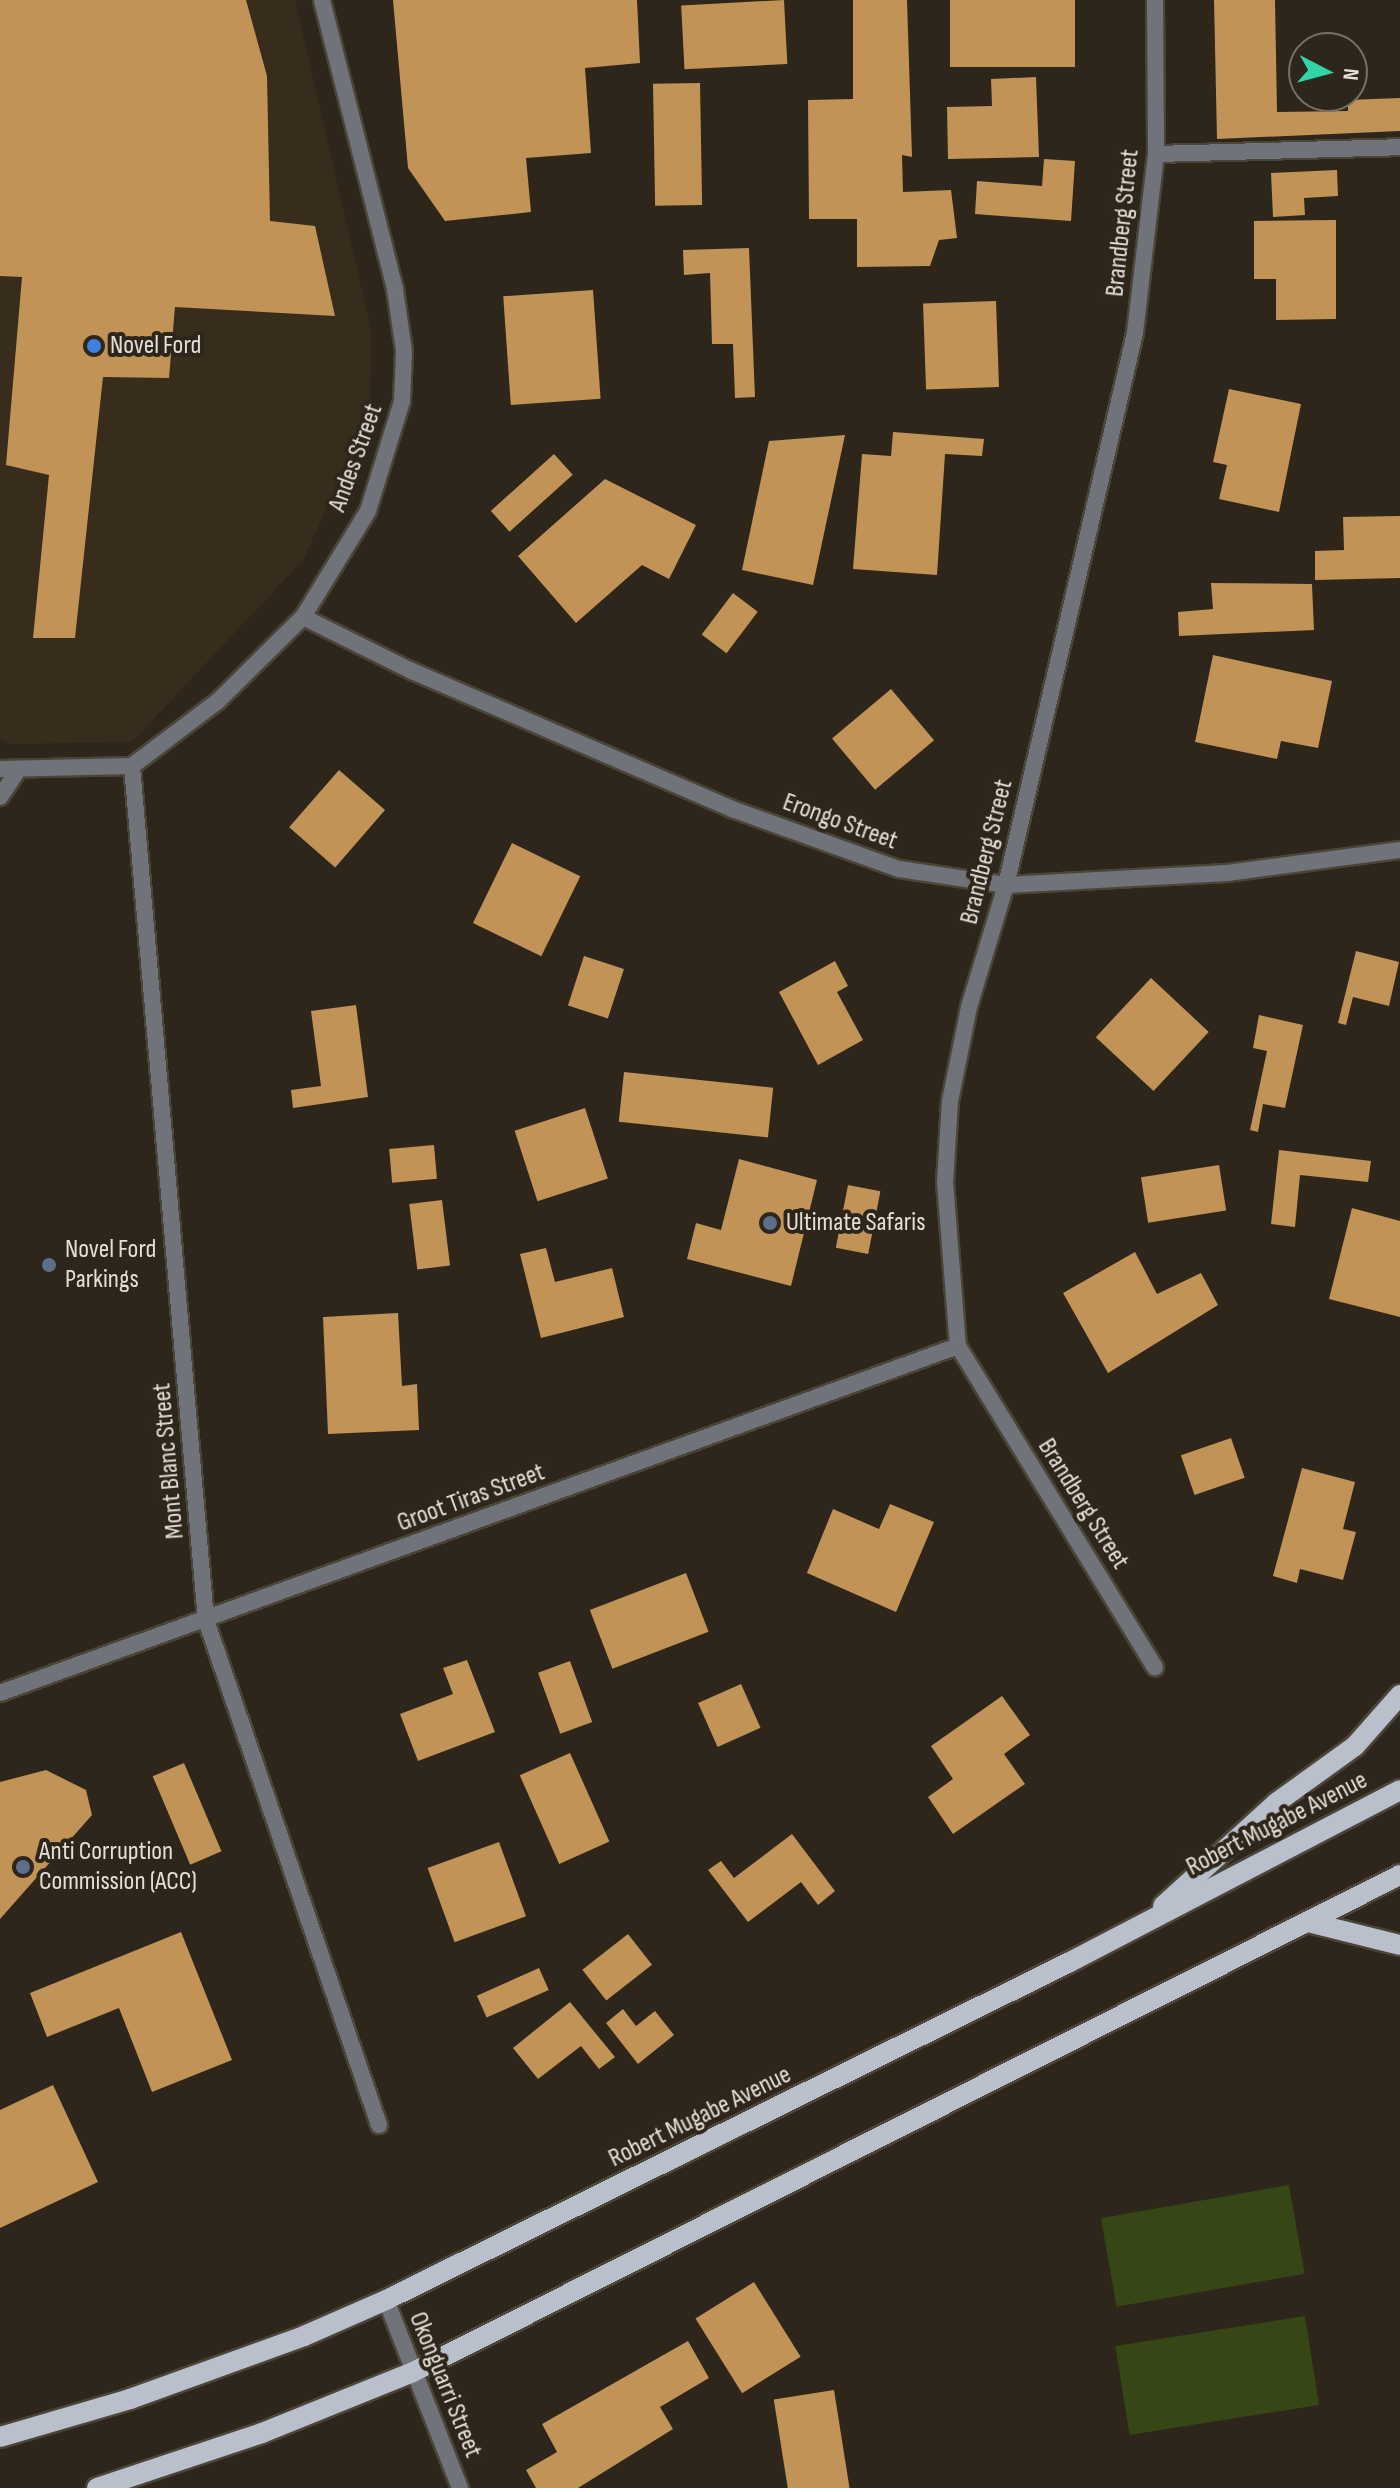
<!DOCTYPE html>
<style>
body{margin:0}
#map{position:relative;width:1400px;height:2488px;overflow:hidden;background:#2e261b;font-family:"Sofia Sans Condensed",sans-serif}
div>[style]{position:absolute}
[style*='--x']{left:calc(var(--x)*1px);top:calc(var(--y)*1px);width:calc(var(--w)*1px);rotate:calc(var(--a)*1deg)}
.built>*{inset:0;background:#382c1c}
.green>*{inset:0;background:#364615;transform-origin:0 0}
.building>*{inset:0;background:#c19356;transform-origin:0 0}
.roads{filter:drop-shadow(2px 0 #4b4439) drop-shadow(-2px 0 #4b4439) drop-shadow(0 2px #4b4439) drop-shadow(0 -2px #4b4439)}
.lane>*{height:16px;margin:-8px;padding:0 8px;transform-origin:8px;border-radius:8px;background:#707379}
.street>*{height:16px;margin:-8px;padding:0 8px;transform-origin:8px;border-radius:8px;background:#707379}
.primary>*{height:20px;margin:-10px;padding:0 10px;transform-origin:10px;border-radius:10px;background:#b9c0cc}
.dots>*{width:22px;height:22px;translate:-50% -50%;box-sizing:border-box;border:4px solid #2e261b;border-radius:50%}
span{translate:-50% -50%;white-space:nowrap;text-align:center;line-height:1.15;-webkit-text-stroke:8px #2e261b;paint-order:stroke}
.street-label{font-size:26px;color:#e5dfd8}
.poi-label{font-size:26px;color:#e5dfd8}
.left{translate:0 -50%;text-align:left}
.north{position:absolute;left:1288px;top:32px;width:80px;height:80px;box-sizing:border-box;background:#2e261b;border:2px solid #777067;border-radius:50%;rotate:96deg;font-size:22px;font-weight:700;line-height:32px;text-align:center;color:#e5dfd8}
.north::after{content:'';display:block;margin:auto;width:28px;height:36px;background:#31d4a9;clip-path:polygon(50% 0,100% 100%,50% 72%,0 100%)}
</style>
<div id="map">
<div class="built">
<div style="clip-path:polygon(0 0,295px 0,371px 329px,370px 408px,304px 559px,132px 742px,9px 744px,0 739px)"></div>
</div>
<div class="green">
<div style="left:1289px;top:2185px;width:90px;height:191px;rotate:80deg"></div>
<div style="left:1305px;top:2316px;width:90px;height:192px;rotate:81deg"></div>
</div>
<div class="building">
<div style="clip-path:polygon(0 0,246px 0,267px 76px,270px 221px,315px 226px,335px 316px,175px 307px,169px 378px,103px 377px,75px 638px,33px 638px,49px 475px,6px 465px,22px 277px,0 276px)"></div>
<div style="clip-path:polygon(393px 0,637px 0,640px 63px,585px 68px,591px 153px,526px 158px,531px 212px,445px 221px,408px 168px)"></div>
<div style="left:784px;top:0;width:64px;height:103px;rotate:87deg"></div>
<div style="clip-path:polygon(853px 0,907px 0,912px 157px,902px 155px,903px 192px,951px 190px,957px 238px,939px 240px,930px 266px,857px 267px,857px 219px,809px 219px,808px 100px,853px 99px)"></div>
<div style="left:950px;top:0;width:125px;height:67px"></div>
<div style="clip-path:polygon(1214px 0,1275px 0,1277px 112px,1348px 111px,1348px 100px,1400px 98px,1400px 131px,1217px 139px)"></div>
<div style="clip-path:polygon(1036px 77px,1039px 157px,948px 159px,947px 107px,992px 106px,991px 79px)"></div>
<div style="left:700px;top:83px;width:122px;height:47px;rotate:89deg"></div>
<div style="clip-path:polygon(1044px 159px,1075px 161px,1071px 221px,975px 214px,977px 181px,1042px 186px)"></div>
<div style="clip-path:polygon(1337px 170px,1338px 196px,1304px 198px,1305px 215px,1273px 217px,1271px 173px)"></div>
<div style="clip-path:polygon(1336px 220px,1336px 319px,1276px 320px,1276px 279px,1254px 279px,1254px 221px)"></div>
<div style="clip-path:polygon(749px 248px,755px 397px,735px 398px,733px 344px,712px 344px,710px 273px,684px 275px,683px 250px)"></div>
<div style="left:593px;top:290px;width:109px;height:90px;rotate:86deg"></div>
<div style="left:996px;top:301px;width:86px;height:73px;rotate:88deg"></div>
<div style="clip-path:polygon(1229px 389px,1301px 404px,1279px 512px,1219px 499px,1227px 465px,1213px 462px)"></div>
<div style="clip-path:polygon(893px 432px,984px 439px,982px 456px,945px 454px,937px 575px,853px 569px,862px 454px,891px 456px)"></div>
<div style="clip-path:polygon(845px 435px,813px 585px,742px 570px,769px 441px)"></div>
<div style="left:554px;top:454px;width:28px;height:85px;rotate:48deg"></div>
<div style="clip-path:polygon(605px 479px,696px 525px,669px 579px,642px 565px,576px 623px,518px 556px)"></div>
<div style="clip-path:polygon(1400px 516px,1400px 578px,1315px 580px,1315px 551px,1344px 550px,1343px 517px)"></div>
<div style="clip-path:polygon(1211px 583px,1312px 584px,1314px 630px,1179px 636px,1178px 612px,1213px 609px)"></div>
<div style="left:733px;top:593px;width:31px;height:52px;rotate:37deg"></div>
<div style="clip-path:polygon(1213px 655px,1332px 681px,1318px 748px,1281px 741px,1277px 759px,1195px 742px)"></div>
<div style="left:891px;top:689px;width:67px;height:77px;rotate:50deg"></div>
<div style="left:339px;top:770px;width:61px;height:76px;rotate:41deg"></div>
<div style="left:512px;top:843px;width:76px;height:89px;rotate:26deg"></div>
<div style="clip-path:polygon(1356px 951px,1399px 962px,1389px 1006px,1353px 997px,1346px 1025px,1338px 1023px)"></div>
<div style="left:584px;top:956px;width:42px;height:52px;rotate:18deg"></div>
<div style="clip-path:polygon(835px 961px,848px 986px,837px 992px,863px 1040px,818px 1065px,779px 992px)"></div>
<div style="left:1151px;top:978px;width:79px;height:81px;rotate:43deg"></div>
<div style="clip-path:polygon(356px 1005px,368px 1097px,293px 1108px,291px 1090px,321px 1086px,311px 1011px)"></div>
<div style="clip-path:polygon(1259px 1015px,1303px 1025px,1285px 1108px,1263px 1104px,1258px 1132px,1250px 1130px,1267px 1051px,1253px 1048px)"></div>
<div style="left:624px;top:1072px;width:150px;height:50px;rotate:6deg"></div>
<div style="left:585px;top:1108px;width:74px;height:74px;rotate:72deg"></div>
<div style="left:434px;top:1145px;width:34px;height:45px;rotate:85deg"></div>
<div style="clip-path:polygon(1279px 1150px,1371px 1161px,1368px 1182px,1300px 1175px,1295px 1227px,1271px 1224px)"></div>
<div style="clip-path:polygon(739px 1159px,817px 1180px,791px 1286px,687px 1259px,696px 1223px,721px 1230px)"></div>
<div style="left:1219px;top:1165px;width:46px;height:79px;rotate:81deg"></div>
<div style="left:848px;top:1185px;width:33px;height:64px;rotate:11deg"></div>
<div style="left:442px;top:1200px;width:66px;height:33px;rotate:83deg"></div>
<div style="clip-path:polygon(1352px 1208px,1400px 1221px,1400px 1317px,1329px 1299px)"></div>
<div style="clip-path:polygon(546px 1248px,555px 1282px,612px 1268px,624px 1317px,541px 1338px,520px 1254px)"></div>
<div style="clip-path:polygon(1135px 1252px,1157px 1294px,1201px 1273px,1218px 1305px,1108px 1373px,1063px 1293px)"></div>
<div style="clip-path:polygon(398px 1313px,402px 1386px,417px 1384px,419px 1430px,328px 1434px,323px 1317px)"></div>
<div style="left:1231px;top:1438px;width:42px;height:53px;rotate:71deg"></div>
<div style="clip-path:polygon(1302px 1468px,1355px 1482px,1343px 1529px,1356px 1532px,1343px 1580px,1300px 1569px,1297px 1583px,1273px 1576px)"></div>
<div style="clip-path:polygon(890px 1504px,934px 1522px,896px 1612px,807px 1573px,833px 1509px,879px 1529px)"></div>
<div style="left:686px;top:1573px;width:63px;height:103px;rotate:69deg"></div>
<div style="clip-path:polygon(467px 1660px,495px 1732px,418px 1761px,400px 1714px,453px 1694px,443px 1668px)"></div>
<div style="left:570px;top:1661px;width:65px;height:34px;rotate:70deg"></div>
<div style="left:741px;top:1684px;width:48px;height:47px;rotate:66deg"></div>
<div style="clip-path:polygon(1002px 1696px,1030px 1735px,1004px 1754px,1025px 1784px,953px 1834px,928px 1797px,953px 1779px,931px 1746px)"></div>
<div style="left:570px;top:1753px;width:97px;height:55px;rotate:66deg"></div>
<div style="left:184px;top:1763px;width:96px;height:34px;rotate:67deg"></div>
<div style="clip-path:polygon(46px 1770px,86px 1790px,92px 1815px,0 1919px,0 1782px)"></div>
<div style="clip-path:polygon(792px 1834px,835px 1891px,818px 1905px,801px 1882px,748px 1922px,708px 1870px,721px 1861px,734px 1878px)"></div>
<div style="left:499px;top:1842px;width:79px;height:76px;rotate:70deg"></div>
<div style="clip-path:polygon(181px 1932px,232px 2060px,152px 2092px,119px 2008px,47px 2037px,30px 1993px)"></div>
<div style="left:628px;top:1934px;width:39px;height:58px;rotate:52deg"></div>
<div style="left:539px;top:1968px;width:24px;height:68px;rotate:66deg"></div>
<div style="clip-path:polygon(570px 2002px,615px 2057px,599px 2069px,581px 2046px,538px 2079px,513px 2048px)"></div>
<div style="clip-path:polygon(623px 2009px,636px 2026px,655px 2011px,674px 2035px,638px 2064px,606px 2023px)"></div>
<div style="clip-path:polygon(53px 2085px,98px 2182px,0 2228px,0 2110px)"></div>
<div style="left:754px;top:2282px;width:88px;height:69px;rotate:58deg"></div>
<div style="clip-path:polygon(688px 2341px,709px 2378px,660px 2407px,673px 2429px,578px 2488px,536px 2488px,526px 2470px,557px 2452px,542px 2424px)"></div>
<div style="left:834px;top:2390px;width:99px;height:61px;rotate:81deg"></div>
</div>
<div class="roads">
<div class="lane">
<div style="--x:1156;--y:154;--w:244;--a:-1.6"></div>
</div>
<div class="street">
<div style="--x:1155;--y:0;--w:154;--a:89.6"></div>
<div style="--x:1156;--y:154;--w:180;--a:96.7"></div>
<div style="--x:1135;--y:333;--w:567;--a:103.15"></div>
<div style="--x:1006;--y:885;--w:127;--a:106.9"></div>
<div style="--x:969;--y:1007;--w:96;--a:101.4"></div>
<div style="--x:950;--y:1101;--w:81;--a:93.5"></div>
<div style="--x:945;--y:1182;--w:165;--a:85.5"></div>
<div style="--x:958;--y:1346;--w:377;--a:58.5"></div>
<div style="--x:303;--y:617;--w:122;--a:26.4"></div>
<div style="--x:412;--y:671;--w:348;--a:23.3"></div>
<div style="--x:732;--y:809;--w:177;--a:19.8"></div>
<div style="--x:899;--y:869;--w:108;--a:8.5"></div>
<div style="--x:1006;--y:885;--w:221;--a:-3.1"></div>
<div style="--x:1227;--y:873;--w:175;--a:-7.6"></div>
<div style="--x:132;--y:766;--w:857;--a:85.05"></div>
<div style="--x:206;--y:1620;--w:534;--a:71.09"></div>
<div style="--x:0;--y:769;--w:132;--a:-1.3"></div>
<div style="--x:132;--y:766;--w:108;--a:-37.1"></div>
<div style="--x:218;--y:701;--w:120;--a:-44.7"></div>
<div style="--x:303;--y:617;--w:124;--a:-58.5"></div>
<div style="--x:368;--y:511;--w:115;--a:-72.8"></div>
<div style="--x:402;--y:401;--w:50;--a:-87.7"></div>
<div style="--x:404;--y:351;--w:63;--a:-98.3"></div>
<div style="--x:395;--y:289;--w:298;--a:-104.2"></div>
<div style="--x:0;--y:797;--w:30;--a:-56"></div>
<div style="--x:0;--y:1693;--w:1019;--a:-19.91"></div>
<div style="--x:386;--y:2300;--w:202;--a:68.5"></div>
</div>
<div class="primary">
<div style="--x:1163;--y:1906;--w:153;--a:-42.3"></div>
<div style="--x:1276;--y:1803;--w:97;--a:-35.8"></div>
<div style="--x:1355;--y:1746;--w:68;--a:-48.6"></div>
<div style="--x:1312;--y:1923;--w:91;--a:14"></div>
<div style="--x:0;--y:2437;--w:135;--a:-16.3"></div>
<div style="--x:130;--y:2399;--w:185;--a:-19.9"></div>
<div style="--x:304;--y:2336;--w:90;--a:-23.7"></div>
<div style="--x:386;--y:2300;--w:761;--a:-26.3"></div>
<div style="--x:1068;--y:1963;--w:374;--a:-27.5"></div>
<div style="--x:97;--y:2488;--w:174;--a:-18.4"></div>
<div style="--x:262;--y:2433;--w:163;--a:-22"></div>
<div style="--x:413;--y:2372;--w:1105;--a:-26.73"></div>
</div>
</div>
<div class="dots">
<div style="left:94px;top:346px;background:#3f7fe0"></div>
<div style="left:770px;top:1223px;background:#5c6f8a"></div>
<div style="left:49px;top:1265px;background:#5c6f8a"></div>
<div style="left:23px;top:1867px;background:#5c6f8a"></div>
</div>
<div class="street-label">
<span style="left:1123px;top:223px;rotate:-84deg">Brandberg Street</span>
<span style="left:356px;top:458px;rotate:-70deg">Andes Street</span>
<span style="left:840px;top:822px;rotate:20deg">Erongo Street</span>
<span style="left:987px;top:852px;rotate:-76deg">Brandberg Street</span>
<span style="left:169px;top:1461px;rotate:-95deg">Mont Blanc Street</span>
<span style="left:471px;top:1498px;rotate:-20deg">Groot Tiras Street</span>
<span style="left:1083px;top:1504px;rotate:58deg">Brandberg Street</span>
<span style="left:1277px;top:1824px;rotate:-27deg">Robert Mugabe Avenue</span>
<span style="left:700px;top:2117px;rotate:-26deg">Robert Mugabe Avenue</span>
<span style="left:445px;top:2385px;rotate:68deg">Okonguarri Street</span>
</div>
<div class="poi-label">
<span class="left" style="left:110px;top:346px">Novel Ford</span>
<span class="left" style="left:786px;top:1223px">Ultimate Safaris</span>
<span class="left" style="left:65px;top:1265px">Novel Ford<br>Parkings</span>
<span class="left" style="left:39px;top:1867px">Anti Corruption<br>Commission (ACC)</span>
</div>
<div class="north">N</div>
</div>
